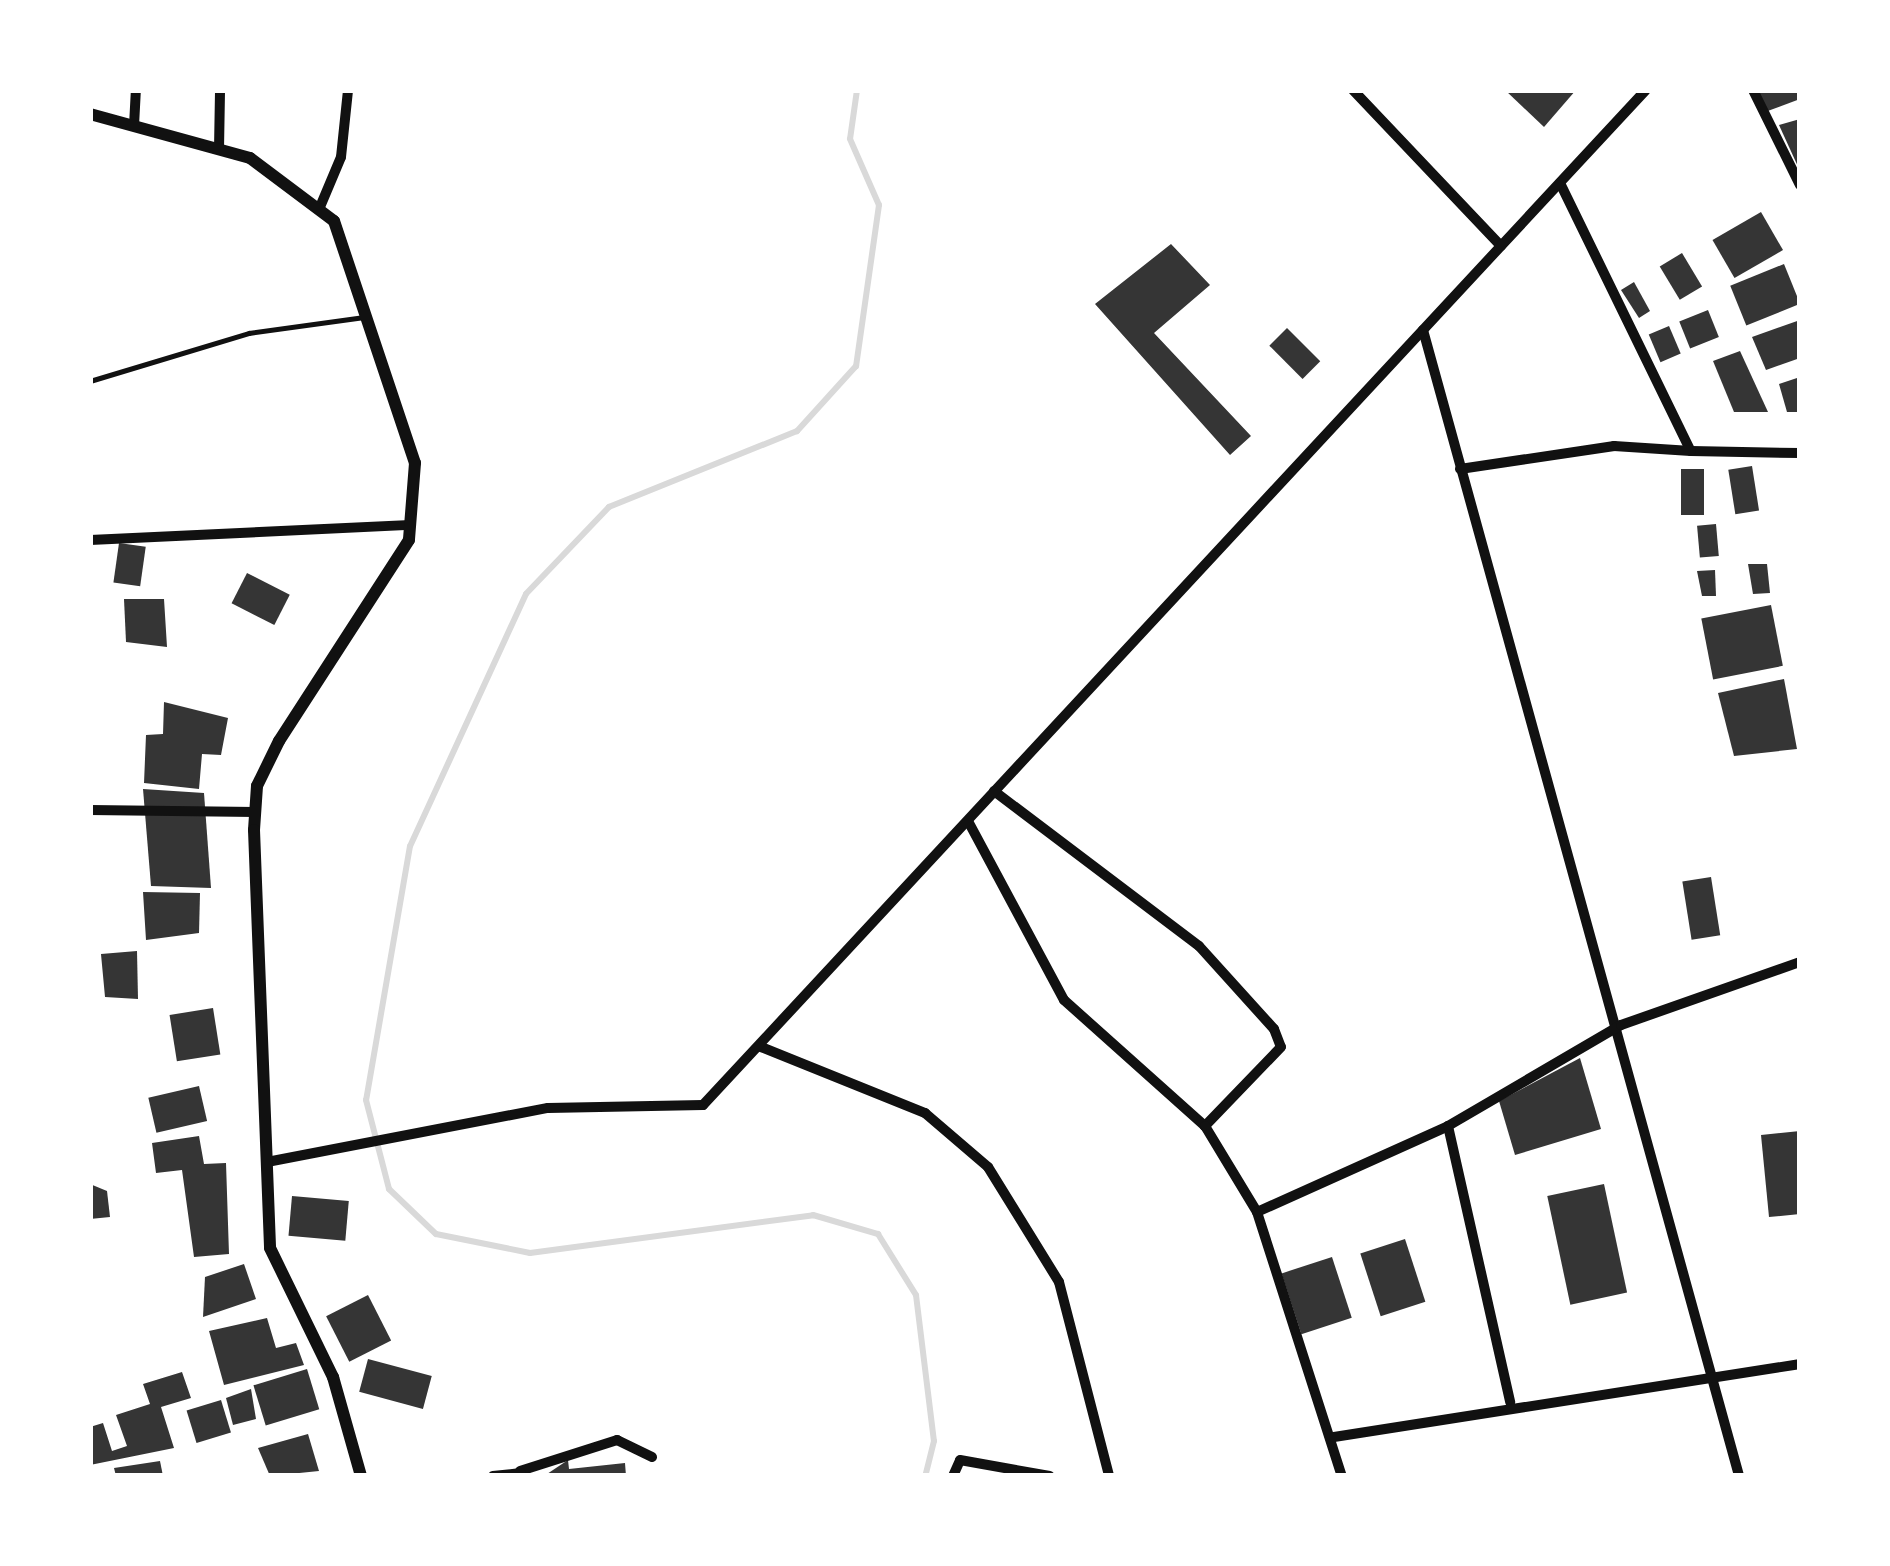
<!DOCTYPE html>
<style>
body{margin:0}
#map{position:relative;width:1890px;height:1566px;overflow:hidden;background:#fff;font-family:Inter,sans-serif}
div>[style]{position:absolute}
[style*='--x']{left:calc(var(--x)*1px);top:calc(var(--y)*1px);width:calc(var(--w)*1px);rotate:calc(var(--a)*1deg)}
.stream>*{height:6px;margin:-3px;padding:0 3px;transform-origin:3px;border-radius:3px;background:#d9d9d9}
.building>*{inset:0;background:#353535;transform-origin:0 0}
.service>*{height:4.5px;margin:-2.25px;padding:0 2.25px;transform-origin:2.25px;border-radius:2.25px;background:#111}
.minor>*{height:10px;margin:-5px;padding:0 5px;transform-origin:5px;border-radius:5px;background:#111}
.tertiary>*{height:12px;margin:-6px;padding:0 6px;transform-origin:6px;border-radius:6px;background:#111}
span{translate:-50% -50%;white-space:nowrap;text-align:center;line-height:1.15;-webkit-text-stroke:9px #fff;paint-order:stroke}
.frame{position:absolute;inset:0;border:93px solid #fff;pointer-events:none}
</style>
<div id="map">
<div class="stream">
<div style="--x:857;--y:90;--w:49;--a:98.1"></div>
<div style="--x:850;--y:139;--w:72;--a:66.3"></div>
<div style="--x:879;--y:205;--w:163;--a:98.1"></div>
<div style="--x:856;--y:366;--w:88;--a:132.2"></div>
<div style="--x:797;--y:431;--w:203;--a:158"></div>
<div style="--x:609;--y:507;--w:120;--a:133.7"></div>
<div style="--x:526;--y:594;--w:277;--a:114.7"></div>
<div style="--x:410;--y:846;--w:258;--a:99.8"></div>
<div style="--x:366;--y:1100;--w:92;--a:75.5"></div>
<div style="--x:389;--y:1189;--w:65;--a:43.8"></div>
<div style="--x:436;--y:1234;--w:96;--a:11.4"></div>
<div style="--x:530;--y:1253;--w:286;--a:-7.6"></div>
<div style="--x:813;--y:1215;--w:68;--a:16.3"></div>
<div style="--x:878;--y:1234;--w:72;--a:58.1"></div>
<div style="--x:916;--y:1295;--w:147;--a:83"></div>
<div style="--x:934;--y:1441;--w:36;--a:104"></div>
</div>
<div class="building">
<div style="clip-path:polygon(1505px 90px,1576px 90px,1544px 127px)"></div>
<div style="clip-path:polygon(1757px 90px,1800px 90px,1800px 99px,1765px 112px)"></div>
<div style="clip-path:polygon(1800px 119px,1800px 171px,1779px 125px)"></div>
<div style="left:1761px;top:212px;width:44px;height:56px;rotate:60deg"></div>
<div style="clip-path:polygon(1171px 244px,1210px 285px,1154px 333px,1251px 436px,1230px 455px,1095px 304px)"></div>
<div style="left:1682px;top:253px;width:39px;height:26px;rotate:59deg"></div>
<div style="left:1784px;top:264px;width:43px;height:58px;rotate:68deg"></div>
<div style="clip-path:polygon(1634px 282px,1650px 311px,1639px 318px,1621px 290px)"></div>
<div style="left:1708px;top:310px;width:29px;height:31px;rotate:68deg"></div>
<div style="clip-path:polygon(1800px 320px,1800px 358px,1766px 370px,1752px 337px)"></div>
<div style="left:1669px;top:326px;width:30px;height:22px;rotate:67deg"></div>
<div style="left:1287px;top:328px;width:47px;height:25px;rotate:45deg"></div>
<div style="clip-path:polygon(1740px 351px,1768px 412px,1734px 412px,1713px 361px)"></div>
<div style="clip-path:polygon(1800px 377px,1800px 412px,1787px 412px,1779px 384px)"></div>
<div style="left:1752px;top:466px;width:45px;height:24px;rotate:81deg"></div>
<div style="left:1681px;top:469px;width:23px;height:46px"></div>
<div style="left:1716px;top:524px;width:32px;height:19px;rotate:85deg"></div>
<div style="left:119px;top:543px;width:27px;height:40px;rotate:8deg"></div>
<div style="clip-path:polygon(1748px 564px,1767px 564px,1770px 593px,1753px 594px)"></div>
<div style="clip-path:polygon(1715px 570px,1716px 596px,1702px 596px,1697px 571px)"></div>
<div style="left:247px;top:573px;width:48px;height:34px;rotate:27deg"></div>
<div style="clip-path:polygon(124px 599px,164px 599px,167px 647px,126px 642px)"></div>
<div style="left:1771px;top:605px;width:62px;height:71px;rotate:79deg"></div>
<div style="clip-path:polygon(1784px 679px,1797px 749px,1734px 756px,1718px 693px)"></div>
<div style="clip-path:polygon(164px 702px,228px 718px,221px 755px,202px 754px,199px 789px,144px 783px,146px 735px,163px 734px)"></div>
<div style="clip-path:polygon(143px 789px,204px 793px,211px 888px,151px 886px)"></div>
<div style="left:1711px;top:877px;width:59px;height:29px;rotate:81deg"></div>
<div style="clip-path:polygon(143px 892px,200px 893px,199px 933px,146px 940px)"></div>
<div style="clip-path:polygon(137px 951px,138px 999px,105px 997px,101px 954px)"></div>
<div style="left:213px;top:1008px;width:47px;height:44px;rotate:81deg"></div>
<div style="clip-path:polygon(1580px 1058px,1601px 1129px,1515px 1155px,1499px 1101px)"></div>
<div style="left:199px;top:1086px;width:36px;height:52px;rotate:77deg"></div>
<div style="clip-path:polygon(1800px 1131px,1800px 1214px,1769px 1217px,1761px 1135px)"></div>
<div style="clip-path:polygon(199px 1136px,204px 1164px,226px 1163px,229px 1254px,194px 1257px,182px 1170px,156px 1173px,152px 1143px)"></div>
<div style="clip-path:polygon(90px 1184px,107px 1191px,110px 1217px,90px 1219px)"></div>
<div style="left:1604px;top:1184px;width:111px;height:58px;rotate:78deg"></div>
<div style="left:292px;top:1196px;width:57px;height:40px;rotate:5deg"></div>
<div style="left:1405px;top:1239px;width:66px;height:47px;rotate:72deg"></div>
<div style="left:1332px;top:1257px;width:64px;height:53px;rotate:72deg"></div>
<div style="clip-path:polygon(244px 1264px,256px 1299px,203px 1317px,205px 1277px)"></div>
<div style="left:368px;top:1295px;width:51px;height:47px;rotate:63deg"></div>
<div style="clip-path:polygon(267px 1318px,276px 1348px,296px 1343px,304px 1365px,224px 1385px,209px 1331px)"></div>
<div style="left:368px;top:1359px;width:66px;height:34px;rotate:15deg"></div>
<div style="left:307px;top:1369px;width:42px;height:56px;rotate:73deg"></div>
<div style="clip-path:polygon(182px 1372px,191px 1398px,161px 1407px,174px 1448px,90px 1465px,90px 1427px,103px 1423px,112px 1451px,127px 1446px,116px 1415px,150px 1404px,143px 1384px)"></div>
<div style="clip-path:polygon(251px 1389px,256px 1419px,233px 1425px,226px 1398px)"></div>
<div style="left:221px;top:1400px;width:34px;height:36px;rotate:73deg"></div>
<div style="clip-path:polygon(308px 1434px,319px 1471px,270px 1476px,258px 1448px)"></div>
<div style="clip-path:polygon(568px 1460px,569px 1469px,625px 1463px,626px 1476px,544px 1476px)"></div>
<div style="clip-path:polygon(160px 1461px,163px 1476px,116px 1476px,114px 1468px)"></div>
</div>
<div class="service">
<div style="--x:90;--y:381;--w:166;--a:-16.8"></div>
<div style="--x:249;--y:333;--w:116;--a:-7.9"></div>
</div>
<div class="minor">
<div style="--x:1353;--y:90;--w:215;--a:46.5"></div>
<div style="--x:1753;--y:90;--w:106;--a:63.7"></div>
<div style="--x:134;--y:126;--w:36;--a:-87"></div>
<div style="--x:219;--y:149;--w:59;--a:-89"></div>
<div style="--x:1560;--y:183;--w:298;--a:64"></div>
<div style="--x:1691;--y:451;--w:109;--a:1.1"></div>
<div style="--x:320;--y:207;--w:54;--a:-67.2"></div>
<div style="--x:341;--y:157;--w:67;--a:-84"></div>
<div style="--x:1423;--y:330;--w:1189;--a:74.58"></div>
<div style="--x:1460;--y:469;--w:156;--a:-8.5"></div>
<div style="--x:1614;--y:446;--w:77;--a:3.7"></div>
<div style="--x:90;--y:540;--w:321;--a:-2.7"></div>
<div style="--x:994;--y:791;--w:257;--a:37.1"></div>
<div style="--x:1199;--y:946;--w:112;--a:47.9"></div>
<div style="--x:1274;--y:1029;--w:19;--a:69"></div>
<div style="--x:1281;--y:1047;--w:110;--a:133.9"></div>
<div style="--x:90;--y:810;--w:165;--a:0.7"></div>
<div style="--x:968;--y:821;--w:203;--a:61.8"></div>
<div style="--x:1064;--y:1000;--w:189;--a:41.8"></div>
<div style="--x:1205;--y:1126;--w:100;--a:58.8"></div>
<div style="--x:1257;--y:1212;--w:277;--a:72.2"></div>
<div style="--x:761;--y:1047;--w:177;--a:21.9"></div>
<div style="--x:925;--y:1113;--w:83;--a:40.6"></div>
<div style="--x:988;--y:1167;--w:135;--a:58.3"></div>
<div style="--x:1059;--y:1282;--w:200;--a:75.5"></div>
<div style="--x:1448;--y:1126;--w:283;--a:77.3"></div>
<div style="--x:267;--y:1162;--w:286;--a:-10.9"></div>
<div style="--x:548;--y:1108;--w:155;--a:-1.1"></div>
<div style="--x:703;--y:1105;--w:1385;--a:-47.11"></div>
<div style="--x:1257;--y:1212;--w:209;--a:-24.2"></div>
<div style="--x:1448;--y:1126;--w:200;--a:-30.3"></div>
<div style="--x:1621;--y:1025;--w:190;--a:-19.4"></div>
<div style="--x:1334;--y:1437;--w:472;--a:-8.9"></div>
<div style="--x:520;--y:1471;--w:102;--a:-17.7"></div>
<div style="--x:617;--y:1440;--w:39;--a:26"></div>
<div style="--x:493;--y:1476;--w:28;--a:-6"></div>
<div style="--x:953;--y:1476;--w:17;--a:-66"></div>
<div style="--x:960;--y:1460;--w:91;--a:10.1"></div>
</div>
<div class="tertiary">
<div style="--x:90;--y:114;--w:166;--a:15.4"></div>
<div style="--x:250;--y:158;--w:105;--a:36.9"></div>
<div style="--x:334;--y:221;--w:255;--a:71.5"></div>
<div style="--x:415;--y:463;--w:77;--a:94.5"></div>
<div style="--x:409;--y:540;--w:239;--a:122.9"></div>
<div style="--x:279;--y:741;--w:50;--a:116.1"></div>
<div style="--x:257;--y:786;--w:44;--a:93.9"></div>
<div style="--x:254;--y:830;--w:418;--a:87.8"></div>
<div style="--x:270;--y:1248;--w:144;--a:64"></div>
<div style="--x:333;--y:1377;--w:103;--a:74.2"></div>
</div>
<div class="frame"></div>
</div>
